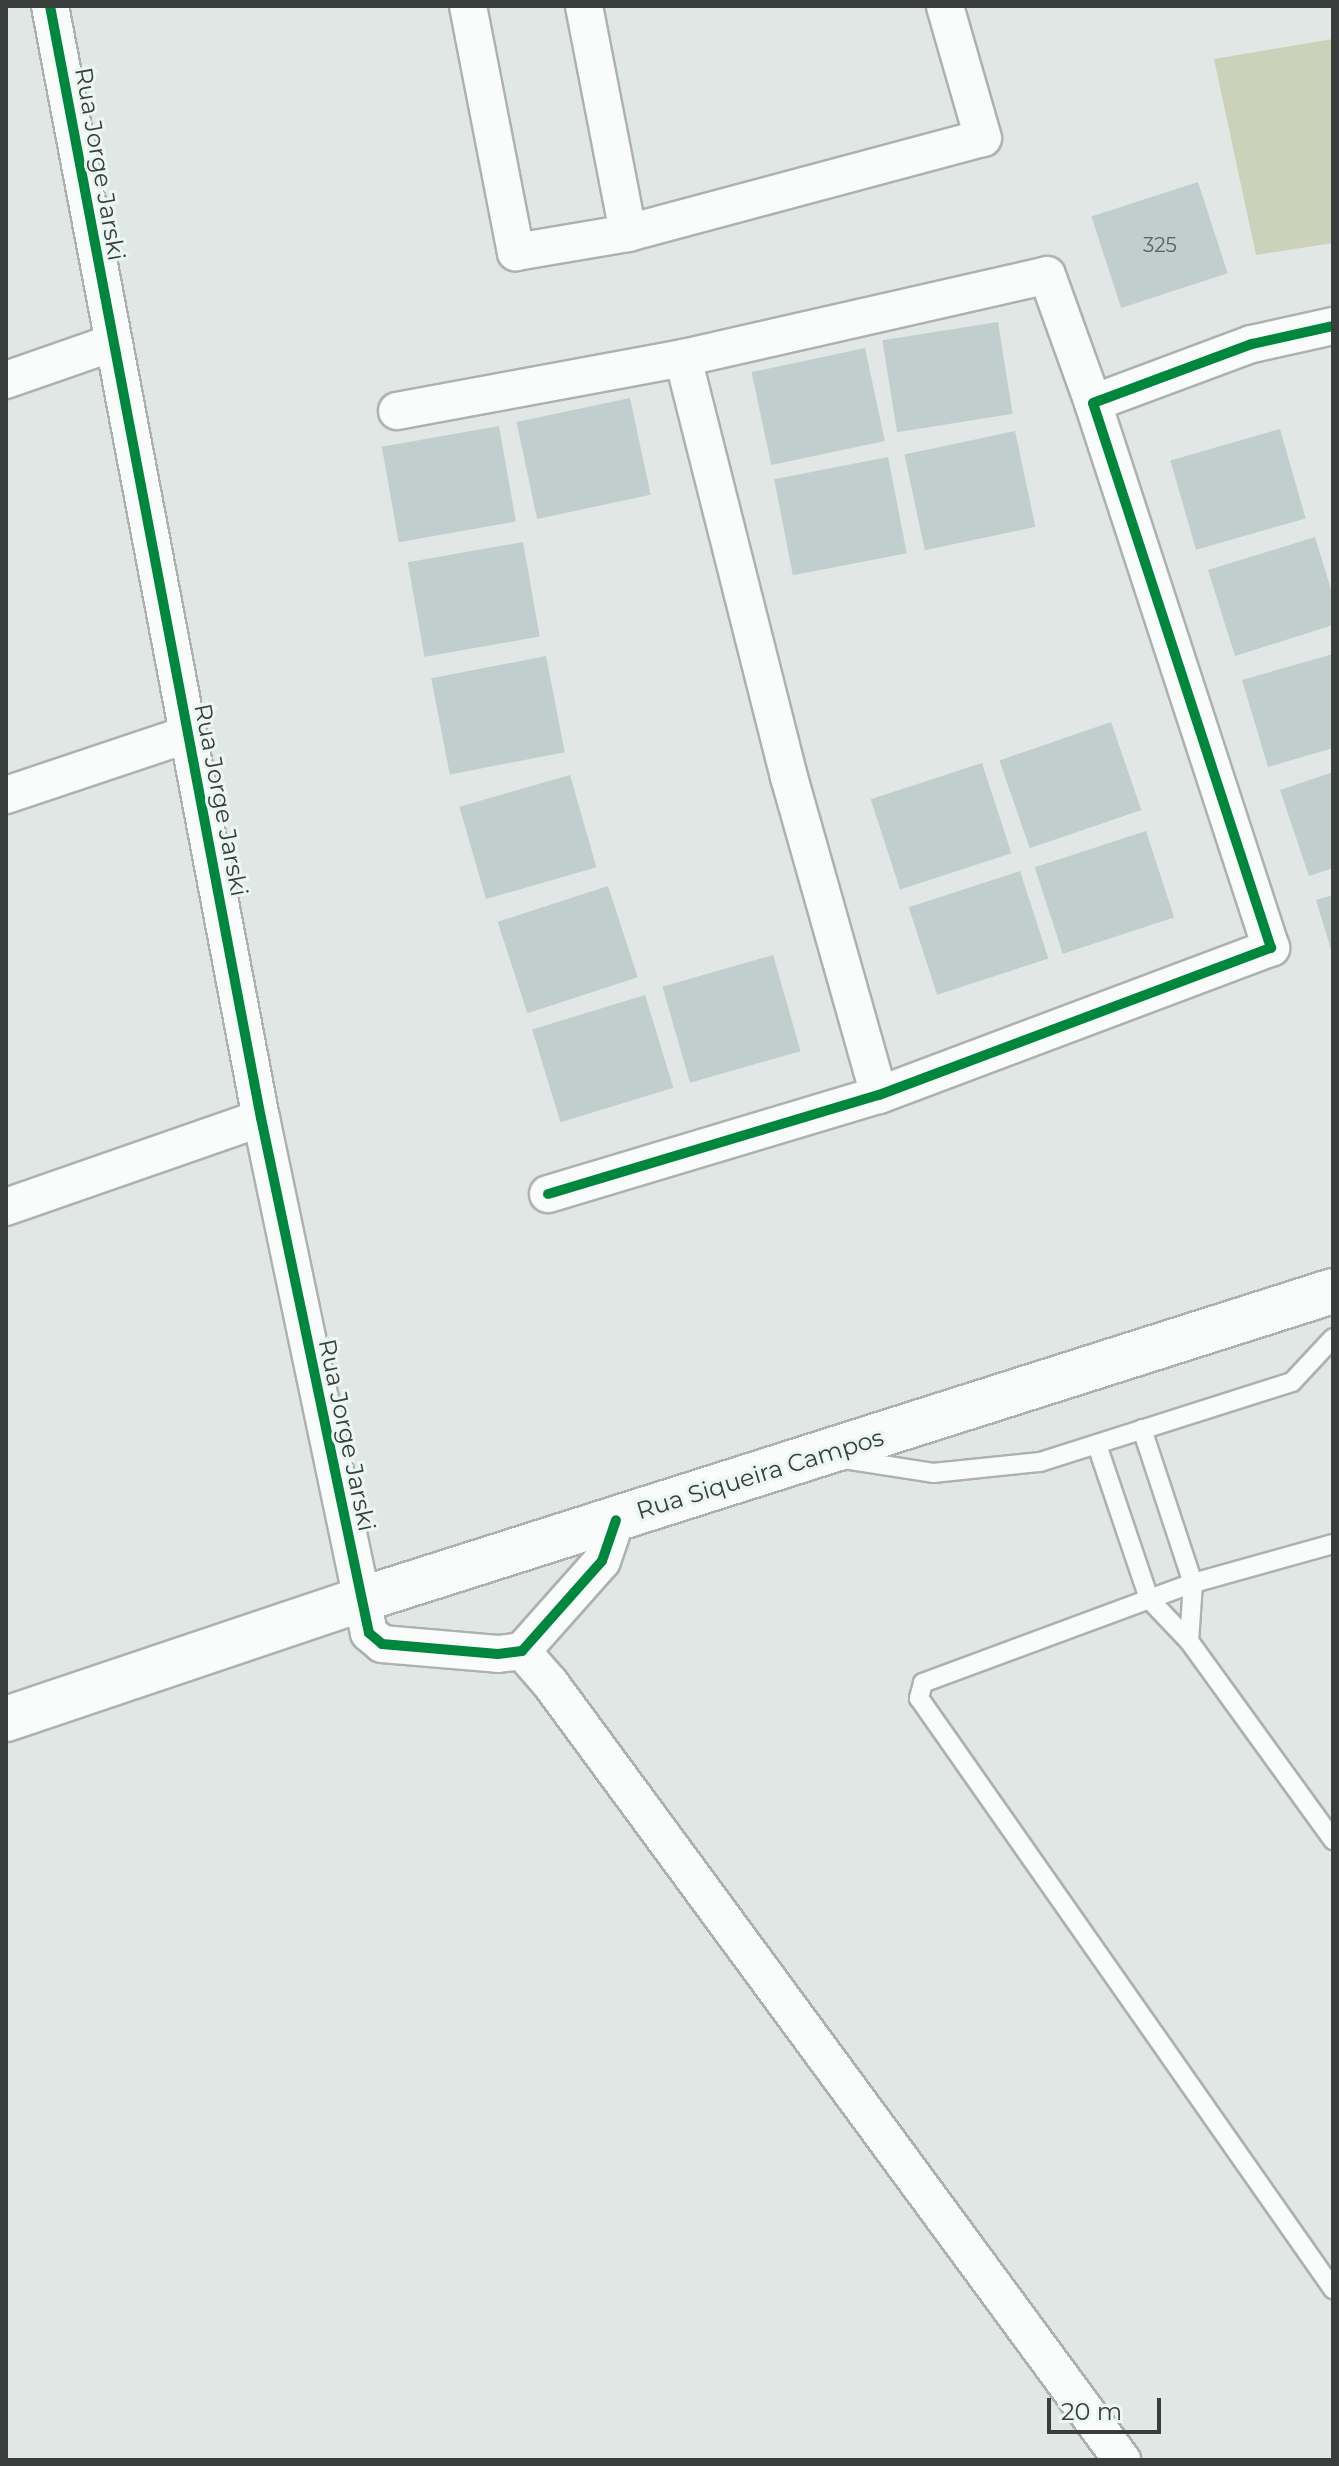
<!DOCTYPE html>
<style>
body{margin:0}
#map{position:relative;width:1339px;height:2466px;overflow:hidden;background:#e1e7e4;font-family:Montserrat,sans-serif}
div>[style]{position:absolute}
[style*='--x']{left:calc(var(--x)*1px);top:calc(var(--y)*1px);width:calc(var(--w)*1px);rotate:calc(var(--a)*1deg)}
.green>*{inset:0;background:#ccd2ba}
.building>*{inset:0;background:#c0cecd;transform-origin:0 0}
.roads{filter:drop-shadow(2px 0 #adb1af) drop-shadow(-2px 0 #adb1af) drop-shadow(0 2px #adb1af) drop-shadow(0 -2px #adb1af)}
.service>*{height:18px;margin:-9px;padding:0 9px;transform-origin:9px;border-radius:9px;background:#fafbfb}
.minor>*{height:36px;margin:-18px;padding:0 18px;transform-origin:18px;border-radius:18px;background:#fafbfb}
.secondary>*{height:44px;margin:-22px;padding:0 22px;transform-origin:22px;border-radius:22px;background:#fafbfb}
.cycleway>*{height:10px;margin:-5px;padding:0 5px;transform-origin:5px;border-radius:5px;background:#00873e}
span{translate:-50% -50%;white-space:nowrap;text-align:center;line-height:1.15;-webkit-text-stroke:6px #ebf7f2;paint-order:stroke}
.number-label{font-size:20px;color:#5b6260}
.number-label span{-webkit-text-stroke-width:0}
.street-label{font-size:24px;color:#393e3c}
.frame{position:absolute;inset:0;border:8px solid #393e3c;pointer-events:none}
.scale{position:absolute;left:1047px;top:2398px;width:114px;height:36px;box-sizing:border-box;border:4px solid #393e3c;border-top:0;padding-left:10px;font-size:24px;line-height:28px;white-space:nowrap;color:#393e3c;-webkit-text-stroke:6px #ebf7f2;paint-order:stroke}
</style>
<div id="map">
<div class="green">
<div style="clip-path:polygon(1333px 39px,1333px 243px,1256px 255px,1214px 59px)"></div>
</div>
<div class="building">
<div style="left:1198px;top:182px;width:96px;height:112px;rotate:72deg"></div>
<div style="left:998px;top:322px;width:93px;height:117px;rotate:81deg"></div>
<div style="left:865px;top:348px;width:95px;height:116px;rotate:78deg"></div>
<div style="left:630px;top:398px;width:99px;height:116px;rotate:78deg"></div>
<div style="left:499px;top:426px;width:97px;height:119px;rotate:80deg"></div>
<div style="left:1280px;top:429px;width:93px;height:114px;rotate:74deg"></div>
<div style="left:1015px;top:431px;width:98px;height:113px;rotate:78deg"></div>
<div style="left:888px;top:457px;width:98px;height:116px;rotate:79deg"></div>
<div style="clip-path:polygon(1315px 537px,1333px 596px,1333px 625px,1235px 656px,1208px 570px)"></div>
<div style="left:523px;top:542px;width:96px;height:117px;rotate:80deg"></div>
<div style="clip-path:polygon(1333px 654px,1333px 748px,1268px 767px,1242px 680px)"></div>
<div style="left:546px;top:656px;width:98px;height:117px;rotate:79deg"></div>
<div style="left:1111px;top:722px;width:93px;height:118px;rotate:71deg"></div>
<div style="left:982px;top:763px;width:95px;height:117px;rotate:72deg"></div>
<div style="clip-path:polygon(1333px 772px,1333px 868px,1309px 876px,1280px 790px)"></div>
<div style="left:570px;top:775px;width:96px;height:115px;rotate:74deg"></div>
<div style="left:1146px;top:831px;width:91px;height:117px;rotate:72deg"></div>
<div style="left:1020px;top:871px;width:92px;height:117px;rotate:72deg"></div>
<div style="left:608px;top:886px;width:96px;height:116px;rotate:72deg"></div>
<div style="clip-path:polygon(1333px 895px,1333px 953px,1332px 953px,1316px 900px)"></div>
<div style="left:773px;top:955px;width:100px;height:115px;rotate:74deg"></div>
<div style="left:645px;top:995px;width:97px;height:118px;rotate:73deg"></div>
</div>
<div class="roads">
<div class="service">
<div style="--x:1142;--y:1429;--w:162;--a:71.7"></div>
<div style="--x:1193;--y:1583;--w:58;--a:93.9"></div>
<div style="--x:1097;--y:1445;--w:163;--a:71.3"></div>
<div style="--x:1149;--y:1599;--w:58;--a:46.4"></div>
<div style="--x:1189;--y:1641;--w:246;--a:54.1"></div>
<div style="--x:844;--y:1459;--w:90;--a:8.9"></div>
<div style="--x:933;--y:1473;--w:108;--a:-5.9"></div>
<div style="--x:1040;--y:1462;--w:264;--a:-17.6"></div>
<div style="--x:1292;--y:1382;--w:60;--a:-47"></div>
<div style="--x:1333;--y:1544;--w:145;--a:164.4"></div>
<div style="--x:1193;--y:1583;--w:288;--a:159.7"></div>
<div style="--x:923;--y:1683;--w:16;--a:105"></div>
<div style="--x:919;--y:1698;--w:722;--a:54.99"></div>
</div>
<div class="minor">
<div style="--x:50;--y:6;--w:1132;--a:79.26"></div>
<div style="--x:261;--y:1118;--w:526;--a:78.16"></div>
<div style="--x:369;--y:1633;--w:17;--a:40"></div>
<div style="--x:382;--y:1644;--w:116;--a:4.9"></div>
<div style="--x:498;--y:1654;--w:24;--a:-7"></div>
<div style="--x:522;--y:1651;--w:120;--a:-48.4"></div>
<div style="--x:602;--y:1561;--w:43;--a:-71.1"></div>
<div style="--x:468;--y:6;--w:251;--a:79"></div>
<div style="--x:516;--y:252;--w:114;--a:-9.6"></div>
<div style="--x:628;--y:233;--w:367;--a:-15"></div>
<div style="--x:983;--y:138;--w:137;--a:-106.1"></div>
<div style="--x:584;--y:6;--w:231;--a:79"></div>
<div style="--x:683;--y:358;--w:432;--a:75.8"></div>
<div style="--x:789;--y:777;--w:330;--a:74.2"></div>
<div style="--x:6;--y:380;--w:112;--a:-19.2"></div>
<div style="--x:397;--y:411;--w:291;--a:-10.5"></div>
<div style="--x:683;--y:358;--w:373;--a:-12.8"></div>
<div style="--x:1047;--y:275;--w:136;--a:70.2"></div>
<div style="--x:6;--y:795;--w:192;--a:-18.5"></div>
<div style="--x:548;--y:1194;--w:345;--a:-16.7"></div>
<div style="--x:879;--y:1095;--w:419;--a:-20.6"></div>
<div style="--x:1271;--y:948;--w:573;--a:-108.09"></div>
<div style="--x:1093;--y:403;--w:170;--a:-20.4"></div>
<div style="--x:1252;--y:344;--w:83;--a:-12.5"></div>
<div style="--x:6;--y:1207;--w:270;--a:-19.2"></div>
<div style="--x:522;--y:1651;--w:43;--a:48.8"></div>
<div style="--x:550;--y:1683;--w:965;--a:53.64"></div>
</div>
<div class="secondary">
<div style="--x:6;--y:1719;--w:373;--a:-18.6"></div>
<div style="--x:360;--y:1600;--w:1021;--a:-17.62"></div>
</div>
</div>
<div class="cycleway">
<div style="--x:50;--y:6;--w:1132;--a:79.26"></div>
<div style="--x:261;--y:1118;--w:526;--a:78.16"></div>
<div style="--x:369;--y:1633;--w:17;--a:40"></div>
<div style="--x:382;--y:1644;--w:116;--a:4.9"></div>
<div style="--x:498;--y:1654;--w:24;--a:-7"></div>
<div style="--x:522;--y:1651;--w:120;--a:-48.4"></div>
<div style="--x:602;--y:1561;--w:43;--a:-71.1"></div>
<div style="--x:548;--y:1194;--w:345;--a:-16.7"></div>
<div style="--x:879;--y:1095;--w:419;--a:-20.6"></div>
<div style="--x:1271;--y:948;--w:573;--a:-108.09"></div>
<div style="--x:1093;--y:403;--w:170;--a:-20.4"></div>
<div style="--x:1252;--y:344;--w:83;--a:-12.5"></div>
</div>
<div class="number-label">
<span style="left:1160px;top:245px">325</span>
</div>
<div class="street-label">
<span style="left:100px;top:164px;rotate:80deg">Rua Jorge Jarski</span>
<span style="left:221px;top:800px;rotate:79deg">Rua Jorge Jarski</span>
<span style="left:347px;top:1435px;rotate:78deg">Rua Jorge Jarski</span>
<span style="left:760px;top:1474px;rotate:-17deg">Rua Siqueira Campos</span>
</div>
<div class="frame"></div>
<div class="scale">20 m</div>
</div>
